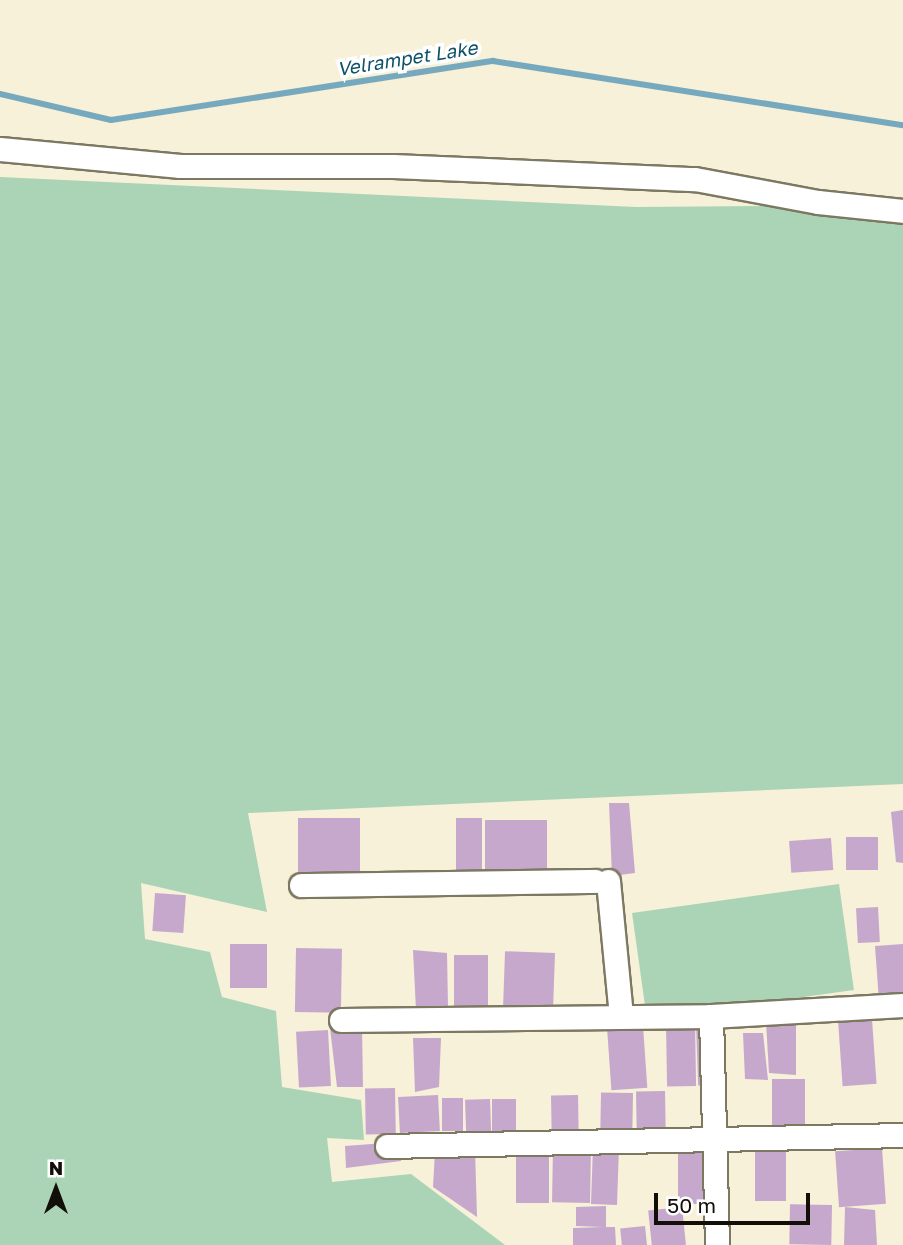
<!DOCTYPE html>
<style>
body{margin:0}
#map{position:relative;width:903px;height:1245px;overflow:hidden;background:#f6f1d8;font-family:"Golos Text",sans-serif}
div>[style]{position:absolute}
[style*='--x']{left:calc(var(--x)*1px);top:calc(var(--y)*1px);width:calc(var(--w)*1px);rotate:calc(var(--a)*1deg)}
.green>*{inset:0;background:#aad4b5;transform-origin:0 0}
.stream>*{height:6px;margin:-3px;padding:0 3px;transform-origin:3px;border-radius:3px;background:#77a9be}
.building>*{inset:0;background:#c6a8cd;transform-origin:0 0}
.roads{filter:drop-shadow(2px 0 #7c7862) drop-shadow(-2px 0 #7c7862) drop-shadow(0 2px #7c7862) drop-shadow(0 -2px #7c7862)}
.minor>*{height:23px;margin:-11.5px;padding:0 11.5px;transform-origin:11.5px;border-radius:11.5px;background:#fff}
span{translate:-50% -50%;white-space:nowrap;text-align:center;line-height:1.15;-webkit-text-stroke:7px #fff;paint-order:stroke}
.water-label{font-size:19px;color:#0d5269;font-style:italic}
.north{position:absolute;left:21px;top:1154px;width:70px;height:70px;-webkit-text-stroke:5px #fff;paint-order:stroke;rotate:0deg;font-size:19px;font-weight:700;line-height:28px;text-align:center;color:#110f07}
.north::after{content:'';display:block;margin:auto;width:24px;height:32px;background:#110f07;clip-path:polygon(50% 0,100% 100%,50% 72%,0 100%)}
.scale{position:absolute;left:654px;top:1193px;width:156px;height:32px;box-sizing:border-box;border:4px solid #110f07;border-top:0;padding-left:9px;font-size:21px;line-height:24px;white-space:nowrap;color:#110f07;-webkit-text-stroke:5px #fff;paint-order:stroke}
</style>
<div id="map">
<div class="green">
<div style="clip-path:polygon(0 177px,636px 207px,903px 205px,903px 784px,248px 813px,267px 912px,141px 883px,145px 939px,210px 952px,222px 997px,276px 1011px,282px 1087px,361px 1100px,364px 1140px,327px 1138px,332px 1182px,411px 1174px,505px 1245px,0 1245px)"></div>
<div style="left:839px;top:884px;width:107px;height:209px;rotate:82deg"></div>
</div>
<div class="stream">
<div style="--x:0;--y:94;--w:114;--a:13.2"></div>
<div style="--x:111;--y:120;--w:387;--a:-8.8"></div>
<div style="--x:493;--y:61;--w:415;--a:8.9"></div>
</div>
<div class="building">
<div style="clip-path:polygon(609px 803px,629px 803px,635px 873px,612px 876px)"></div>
<div style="clip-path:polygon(903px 810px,903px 863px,896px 862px,891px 812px)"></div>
<div style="left:298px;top:818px;width:62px;height:55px"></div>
<div style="left:482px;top:818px;width:57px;height:26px;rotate:90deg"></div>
<div style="left:485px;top:820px;width:62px;height:56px"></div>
<div style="left:846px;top:837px;width:32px;height:33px"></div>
<div style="left:831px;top:838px;width:32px;height:42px;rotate:86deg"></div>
<div style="left:155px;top:893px;width:31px;height:38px;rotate:4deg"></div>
<div style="left:878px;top:907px;width:35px;height:22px;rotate:87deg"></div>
<div style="left:230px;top:944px;width:37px;height:44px"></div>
<div style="clip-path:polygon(903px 944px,903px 1000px,879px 1001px,875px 946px)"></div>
<div style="left:296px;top:948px;width:46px;height:64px;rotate:1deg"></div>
<div style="clip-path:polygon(413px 950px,447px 953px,448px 1007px,416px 1010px)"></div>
<div style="left:555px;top:953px;width:54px;height:50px;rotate:92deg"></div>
<div style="left:454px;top:955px;width:34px;height:52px"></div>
<div style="left:872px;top:1019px;width:65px;height:34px;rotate:86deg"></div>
<div style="clip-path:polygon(766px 1022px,796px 1023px,796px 1075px,769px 1073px)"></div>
<div style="left:710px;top:1023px;width:62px;height:14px;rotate:88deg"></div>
<div style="left:695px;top:1024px;width:62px;height:29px;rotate:89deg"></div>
<div style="left:643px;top:1026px;width:62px;height:36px;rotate:86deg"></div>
<div style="clip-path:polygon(362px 1027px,363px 1087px,337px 1087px,330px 1028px)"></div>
<div style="left:328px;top:1030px;width:56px;height:32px;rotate:87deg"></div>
<div style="clip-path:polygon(743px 1033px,763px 1033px,768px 1080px,745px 1079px)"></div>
<div style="clip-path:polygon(413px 1038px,441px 1038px,439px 1087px,415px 1092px)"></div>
<div style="left:772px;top:1079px;width:33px;height:50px"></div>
<div style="left:395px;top:1088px;width:46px;height:30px;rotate:89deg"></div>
<div style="left:665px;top:1091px;width:41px;height:29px;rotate:89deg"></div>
<div style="left:633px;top:1093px;width:40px;height:32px;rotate:91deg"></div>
<div style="left:438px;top:1095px;width:36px;height:40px;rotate:87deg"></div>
<div style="left:578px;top:1095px;width:44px;height:27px;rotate:89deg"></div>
<div style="left:442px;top:1098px;width:21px;height:33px"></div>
<div style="left:490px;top:1099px;width:34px;height:25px;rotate:88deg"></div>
<div style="left:492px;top:1099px;width:24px;height:34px"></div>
<div style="clip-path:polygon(399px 1142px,401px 1161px,346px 1168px,345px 1146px)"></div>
<div style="left:591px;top:1147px;width:56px;height:38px;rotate:91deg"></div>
<div style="left:619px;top:1147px;width:58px;height:26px;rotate:92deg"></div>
<div style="left:678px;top:1147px;width:30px;height:57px"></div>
<div style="left:755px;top:1147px;width:31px;height:54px"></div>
<div style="left:882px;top:1148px;width:56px;height:47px;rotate:86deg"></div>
<div style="clip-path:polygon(475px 1149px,477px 1217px,433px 1187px,435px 1151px)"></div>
<div style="left:516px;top:1149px;width:33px;height:54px"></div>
<div style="left:832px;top:1205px;width:40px;height:42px;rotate:91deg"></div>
<div style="clip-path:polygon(606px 1206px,606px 1227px,615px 1227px,616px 1245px,573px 1245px,573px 1228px,603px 1227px,576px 1226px,576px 1207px)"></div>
<div style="left:682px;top:1207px;width:38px;height:34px;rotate:84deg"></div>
<div style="clip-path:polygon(845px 1207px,875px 1210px,877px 1245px,844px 1245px)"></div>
<div style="left:645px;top:1226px;width:19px;height:25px;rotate:84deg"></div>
</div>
<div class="roads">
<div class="minor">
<div style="--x:0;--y:149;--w:181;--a:5.4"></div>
<div style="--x:180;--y:166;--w:213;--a:0"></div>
<div style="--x:393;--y:166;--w:302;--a:2.5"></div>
<div style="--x:695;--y:179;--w:125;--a:10.6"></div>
<div style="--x:818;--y:202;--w:85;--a:6"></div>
<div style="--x:608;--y:881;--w:136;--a:84.5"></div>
<div style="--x:301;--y:885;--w:294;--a:-0.8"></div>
<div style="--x:711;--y:1016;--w:229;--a:88.5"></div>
<div style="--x:341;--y:1020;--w:370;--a:-0.6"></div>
<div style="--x:711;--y:1016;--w:192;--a:-3.3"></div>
<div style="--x:387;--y:1146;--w:516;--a:-1.22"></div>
</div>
</div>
<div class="water-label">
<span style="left:407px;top:58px;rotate:-9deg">Velrampet Lake</span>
</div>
<div class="north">N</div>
<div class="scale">50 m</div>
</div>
